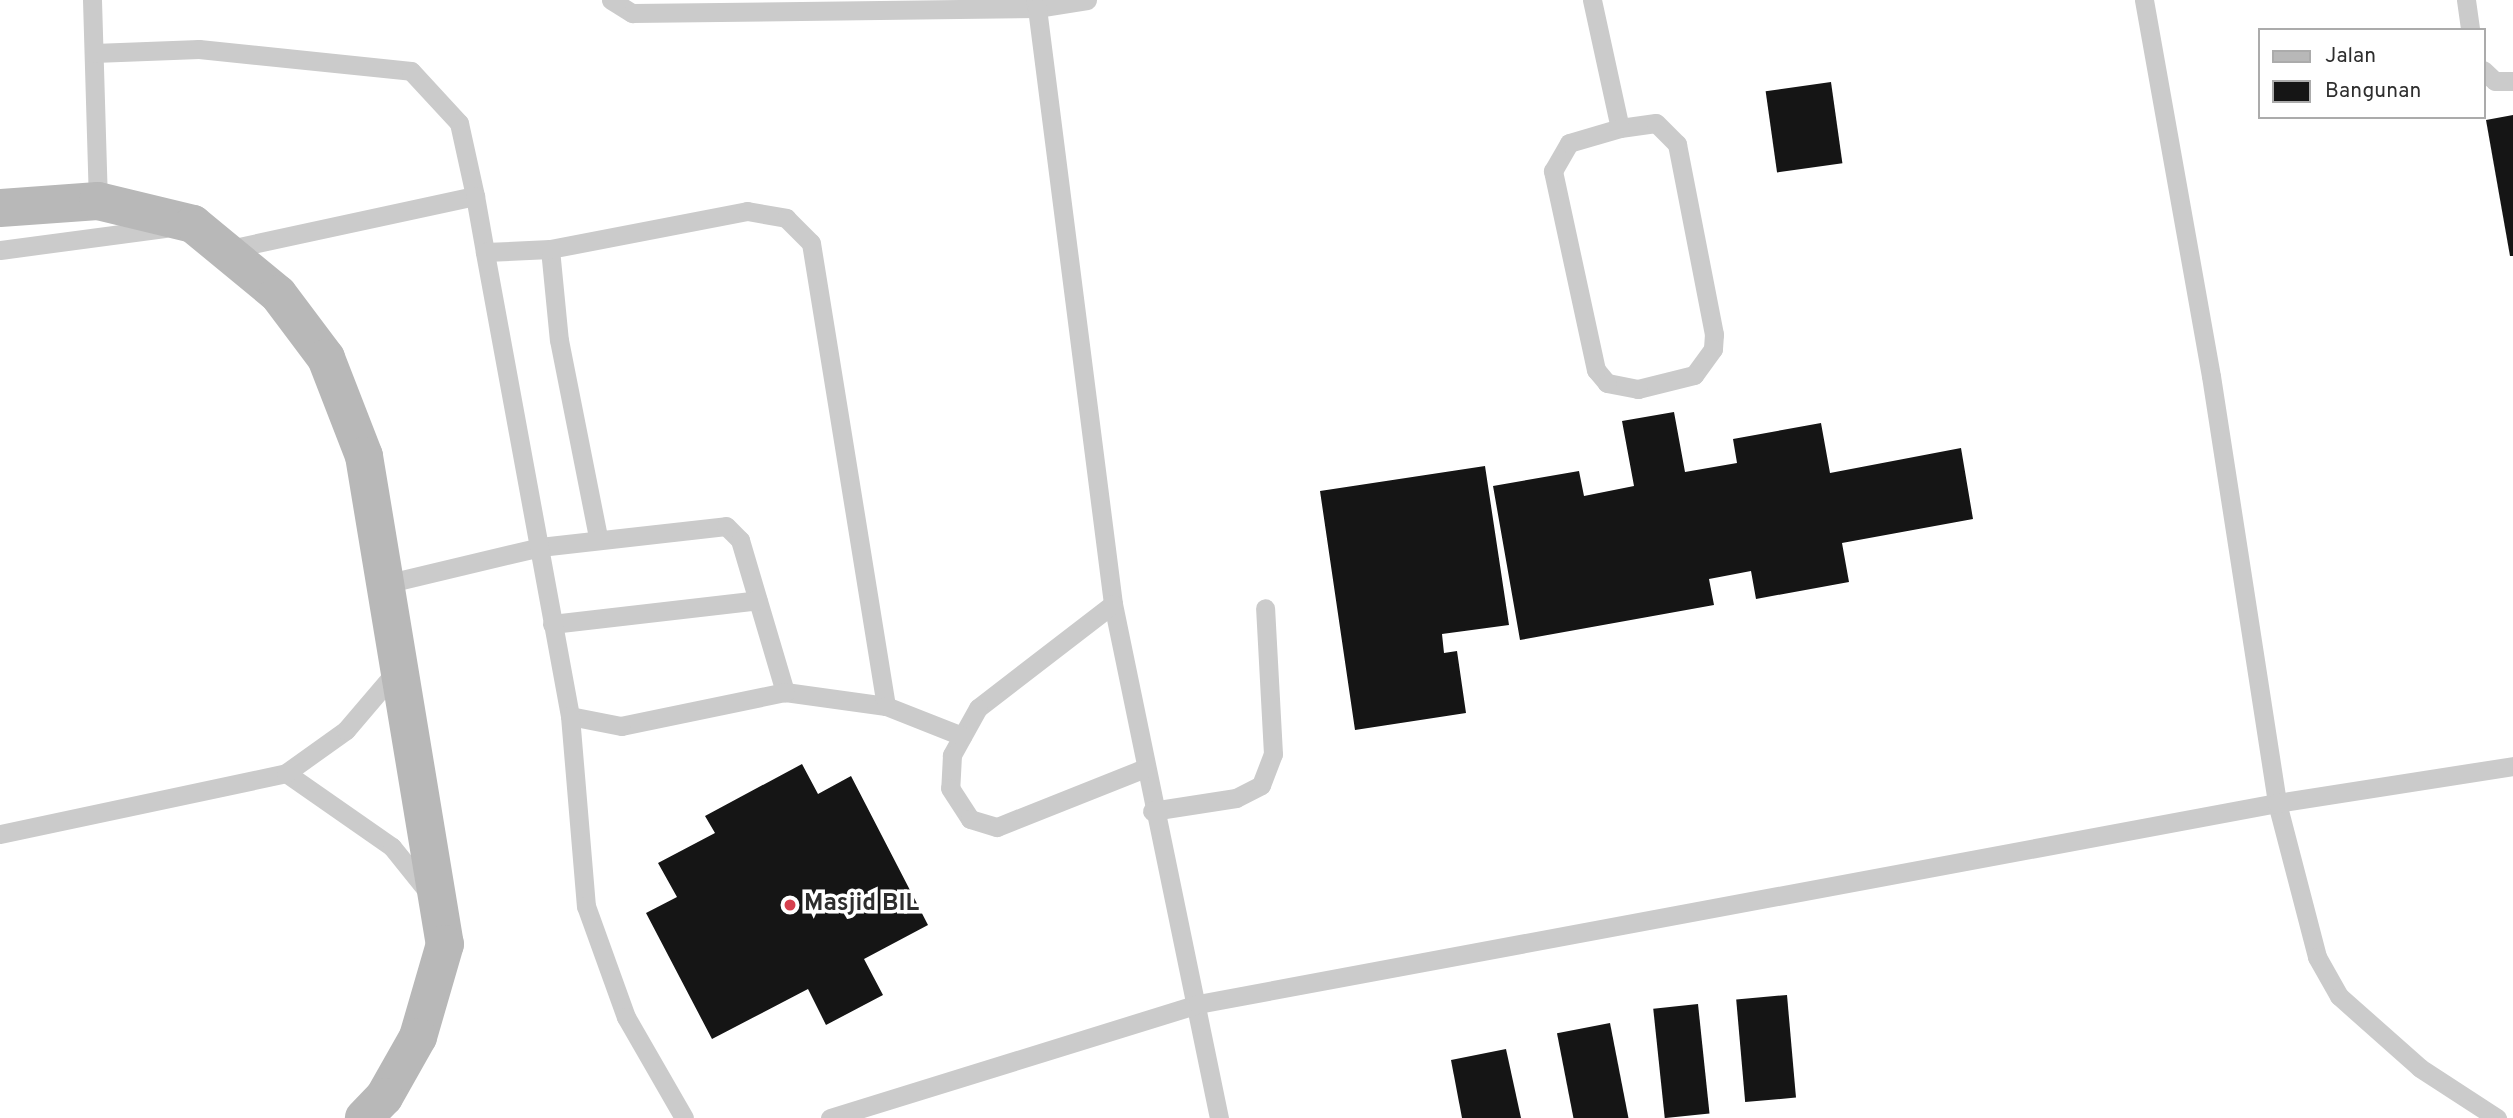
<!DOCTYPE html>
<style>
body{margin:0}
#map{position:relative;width:2513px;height:1118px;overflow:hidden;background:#fff;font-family:Overpass,sans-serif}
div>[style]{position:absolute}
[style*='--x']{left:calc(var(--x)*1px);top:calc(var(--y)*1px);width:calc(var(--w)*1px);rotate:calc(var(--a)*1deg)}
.building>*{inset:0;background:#151515;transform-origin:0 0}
.lane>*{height:19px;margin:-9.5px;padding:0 9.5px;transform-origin:9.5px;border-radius:9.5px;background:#cbcbcb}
.secondary>*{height:38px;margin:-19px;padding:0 19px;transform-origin:19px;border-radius:19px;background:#b8b8b8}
.dots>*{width:19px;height:19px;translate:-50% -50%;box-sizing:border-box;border:4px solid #fff;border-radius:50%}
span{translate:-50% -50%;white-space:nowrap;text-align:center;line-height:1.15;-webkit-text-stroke:7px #fff;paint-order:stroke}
.poi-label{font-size:24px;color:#2e2e2e;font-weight:700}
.left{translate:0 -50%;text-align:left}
.legend{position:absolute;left:2258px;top:28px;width:228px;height:91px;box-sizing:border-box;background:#fff;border:2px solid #ababab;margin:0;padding:9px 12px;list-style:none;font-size:21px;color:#2e2e2e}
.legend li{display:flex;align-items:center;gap:14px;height:35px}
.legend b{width:35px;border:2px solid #ababab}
</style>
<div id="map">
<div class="building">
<div style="left:1831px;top:82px;width:82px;height:66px;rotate:82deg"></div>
<div style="clip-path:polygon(2513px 115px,2513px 256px,2510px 256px,2486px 120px)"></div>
<div style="clip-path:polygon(1674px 412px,1685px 472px,1737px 463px,1733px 439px,1821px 423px,1830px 473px,1961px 448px,1973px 519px,1842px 543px,1849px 582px,1756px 599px,1751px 571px,1709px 579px,1714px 605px,1520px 640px,1493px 486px,1579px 471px,1584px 496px,1634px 486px,1622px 421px)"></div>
<div style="clip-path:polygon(1485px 466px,1509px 625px,1442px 634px,1444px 653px,1457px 651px,1466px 713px,1355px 730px,1320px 491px)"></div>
<div style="clip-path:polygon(802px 764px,818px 794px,851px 776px,928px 925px,864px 959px,883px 995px,826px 1025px,808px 989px,712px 1039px,646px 913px,677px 897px,658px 863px,715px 833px,705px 816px)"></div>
<div style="left:1787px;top:995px;width:103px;height:51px;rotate:85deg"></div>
<div style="left:1698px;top:1004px;width:110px;height:45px;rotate:84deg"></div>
<div style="left:1610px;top:1023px;width:97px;height:54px;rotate:79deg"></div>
<div style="clip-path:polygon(1506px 1049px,1521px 1118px,1462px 1118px,1451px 1060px)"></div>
</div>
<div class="lane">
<div style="--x:92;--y:0;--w:201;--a:88.3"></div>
<div style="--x:611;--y:0;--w:25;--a:32"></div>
<div style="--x:632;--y:13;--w:405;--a:-0.7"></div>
<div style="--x:1037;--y:8;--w:8;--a:-104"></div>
<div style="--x:1087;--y:0;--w:51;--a:170.9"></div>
<div style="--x:1037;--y:8;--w:601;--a:82.73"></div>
<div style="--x:1113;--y:604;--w:525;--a:78.35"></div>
<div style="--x:1592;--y:0;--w:131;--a:77.7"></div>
<div style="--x:1620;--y:128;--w:36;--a:-8"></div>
<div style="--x:1656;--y:123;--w:30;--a:45"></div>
<div style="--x:1677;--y:144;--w:194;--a:79"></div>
<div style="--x:1714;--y:334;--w:15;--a:94"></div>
<div style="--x:1713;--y:349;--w:32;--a:126"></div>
<div style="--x:1694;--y:375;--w:58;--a:166"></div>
<div style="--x:1638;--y:389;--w:32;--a:-169"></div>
<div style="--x:1607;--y:383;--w:17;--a:-130"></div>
<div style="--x:1596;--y:370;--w:204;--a:-102.2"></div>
<div style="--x:1553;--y:171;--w:32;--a:-60"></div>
<div style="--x:1569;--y:143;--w:53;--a:-16.4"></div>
<div style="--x:2144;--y:0;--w:382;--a:79.9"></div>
<div style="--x:2211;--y:376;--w:432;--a:81.2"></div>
<div style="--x:2277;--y:803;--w:159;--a:75.4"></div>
<div style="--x:2317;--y:957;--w:45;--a:60.6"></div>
<div style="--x:2339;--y:996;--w:108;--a:41.6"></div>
<div style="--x:2420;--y:1068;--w:92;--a:33"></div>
<div style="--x:2466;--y:0;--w:30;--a:82"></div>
<div style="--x:94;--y:53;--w:105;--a:-2.2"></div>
<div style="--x:199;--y:49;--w:213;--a:5.9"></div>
<div style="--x:411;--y:71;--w:71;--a:47.3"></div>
<div style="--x:459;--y:123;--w:75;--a:77.6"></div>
<div style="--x:2483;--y:70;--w:16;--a:43"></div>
<div style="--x:2495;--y:81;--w:18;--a:0"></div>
<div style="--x:550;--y:249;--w:91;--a:84.4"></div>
<div style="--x:559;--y:340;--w:201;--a:78.8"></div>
<div style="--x:0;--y:250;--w:166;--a:-7.6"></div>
<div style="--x:225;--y:250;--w:256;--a:-12.2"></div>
<div style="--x:475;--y:196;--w:57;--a:79.9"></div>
<div style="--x:385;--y:584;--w:159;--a:-13.4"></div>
<div style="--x:540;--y:547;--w:187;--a:-6.4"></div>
<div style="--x:726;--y:526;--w:20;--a:45"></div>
<div style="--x:740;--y:540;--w:159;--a:73.5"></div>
<div style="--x:1113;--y:604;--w:170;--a:142.4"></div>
<div style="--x:978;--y:708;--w:54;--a:119"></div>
<div style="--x:952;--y:755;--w:33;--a:93"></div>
<div style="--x:950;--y:788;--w:37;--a:57"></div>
<div style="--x:970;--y:819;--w:28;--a:17"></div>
<div style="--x:997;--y:827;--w:157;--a:-21.7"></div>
<div style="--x:552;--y:624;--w:207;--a:-6.6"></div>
<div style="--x:886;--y:706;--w:102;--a:-172.1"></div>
<div style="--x:785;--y:692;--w:167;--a:168.3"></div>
<div style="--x:621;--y:726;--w:52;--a:-168.9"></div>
<div style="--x:570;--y:716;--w:472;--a:-100.4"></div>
<div style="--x:485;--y:252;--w:65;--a:-2.6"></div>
<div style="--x:550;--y:249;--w:201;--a:-10.9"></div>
<div style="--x:747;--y:211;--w:40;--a:10"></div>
<div style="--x:786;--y:218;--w:35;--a:45"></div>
<div style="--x:811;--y:243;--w:469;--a:80.8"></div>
<div style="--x:886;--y:706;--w:82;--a:21.5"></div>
<div style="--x:570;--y:716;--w:191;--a:85.2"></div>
<div style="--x:586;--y:906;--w:118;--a:70.2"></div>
<div style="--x:626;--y:1017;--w:116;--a:60.1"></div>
<div style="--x:286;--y:773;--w:129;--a:34.9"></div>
<div style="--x:392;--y:847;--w:59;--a:51.2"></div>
<div style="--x:1152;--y:811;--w:85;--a:-8.8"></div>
<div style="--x:1236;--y:798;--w:28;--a:-27"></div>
<div style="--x:1261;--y:785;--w:33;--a:-69"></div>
<div style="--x:1273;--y:754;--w:146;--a:-93.1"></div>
<div style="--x:0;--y:834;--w:292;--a:-12"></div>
<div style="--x:286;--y:773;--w:74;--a:-35.6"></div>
<div style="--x:346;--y:730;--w:80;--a:-49.6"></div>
<div style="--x:830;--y:1118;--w:385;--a:-17.2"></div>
<div style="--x:1198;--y:1004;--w:1098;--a:-10.55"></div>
<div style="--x:2277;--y:803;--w:239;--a:-8.9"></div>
</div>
<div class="secondary">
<div style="--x:0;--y:208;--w:98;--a:-4.1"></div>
<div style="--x:98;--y:201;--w:98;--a:13.6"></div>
<div style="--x:193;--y:224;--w:110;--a:39.5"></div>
<div style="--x:278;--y:294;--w:80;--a:53.1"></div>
<div style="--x:326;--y:358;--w:105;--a:68.8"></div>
<div style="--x:364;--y:456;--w:495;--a:80.6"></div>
<div style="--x:445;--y:944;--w:97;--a:106.2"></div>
<div style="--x:418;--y:1037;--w:69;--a:119.5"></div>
<div style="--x:384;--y:1097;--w:29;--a:134"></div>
</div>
<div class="dots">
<div style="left:790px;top:905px;background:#d6404e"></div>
</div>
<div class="poi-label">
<span class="left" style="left:804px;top:905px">Masjid BIL</span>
</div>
<ul class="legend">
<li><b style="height:9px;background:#b8b8b8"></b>Jalan</li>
<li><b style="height:19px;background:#151515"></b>Bangunan</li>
</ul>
</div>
